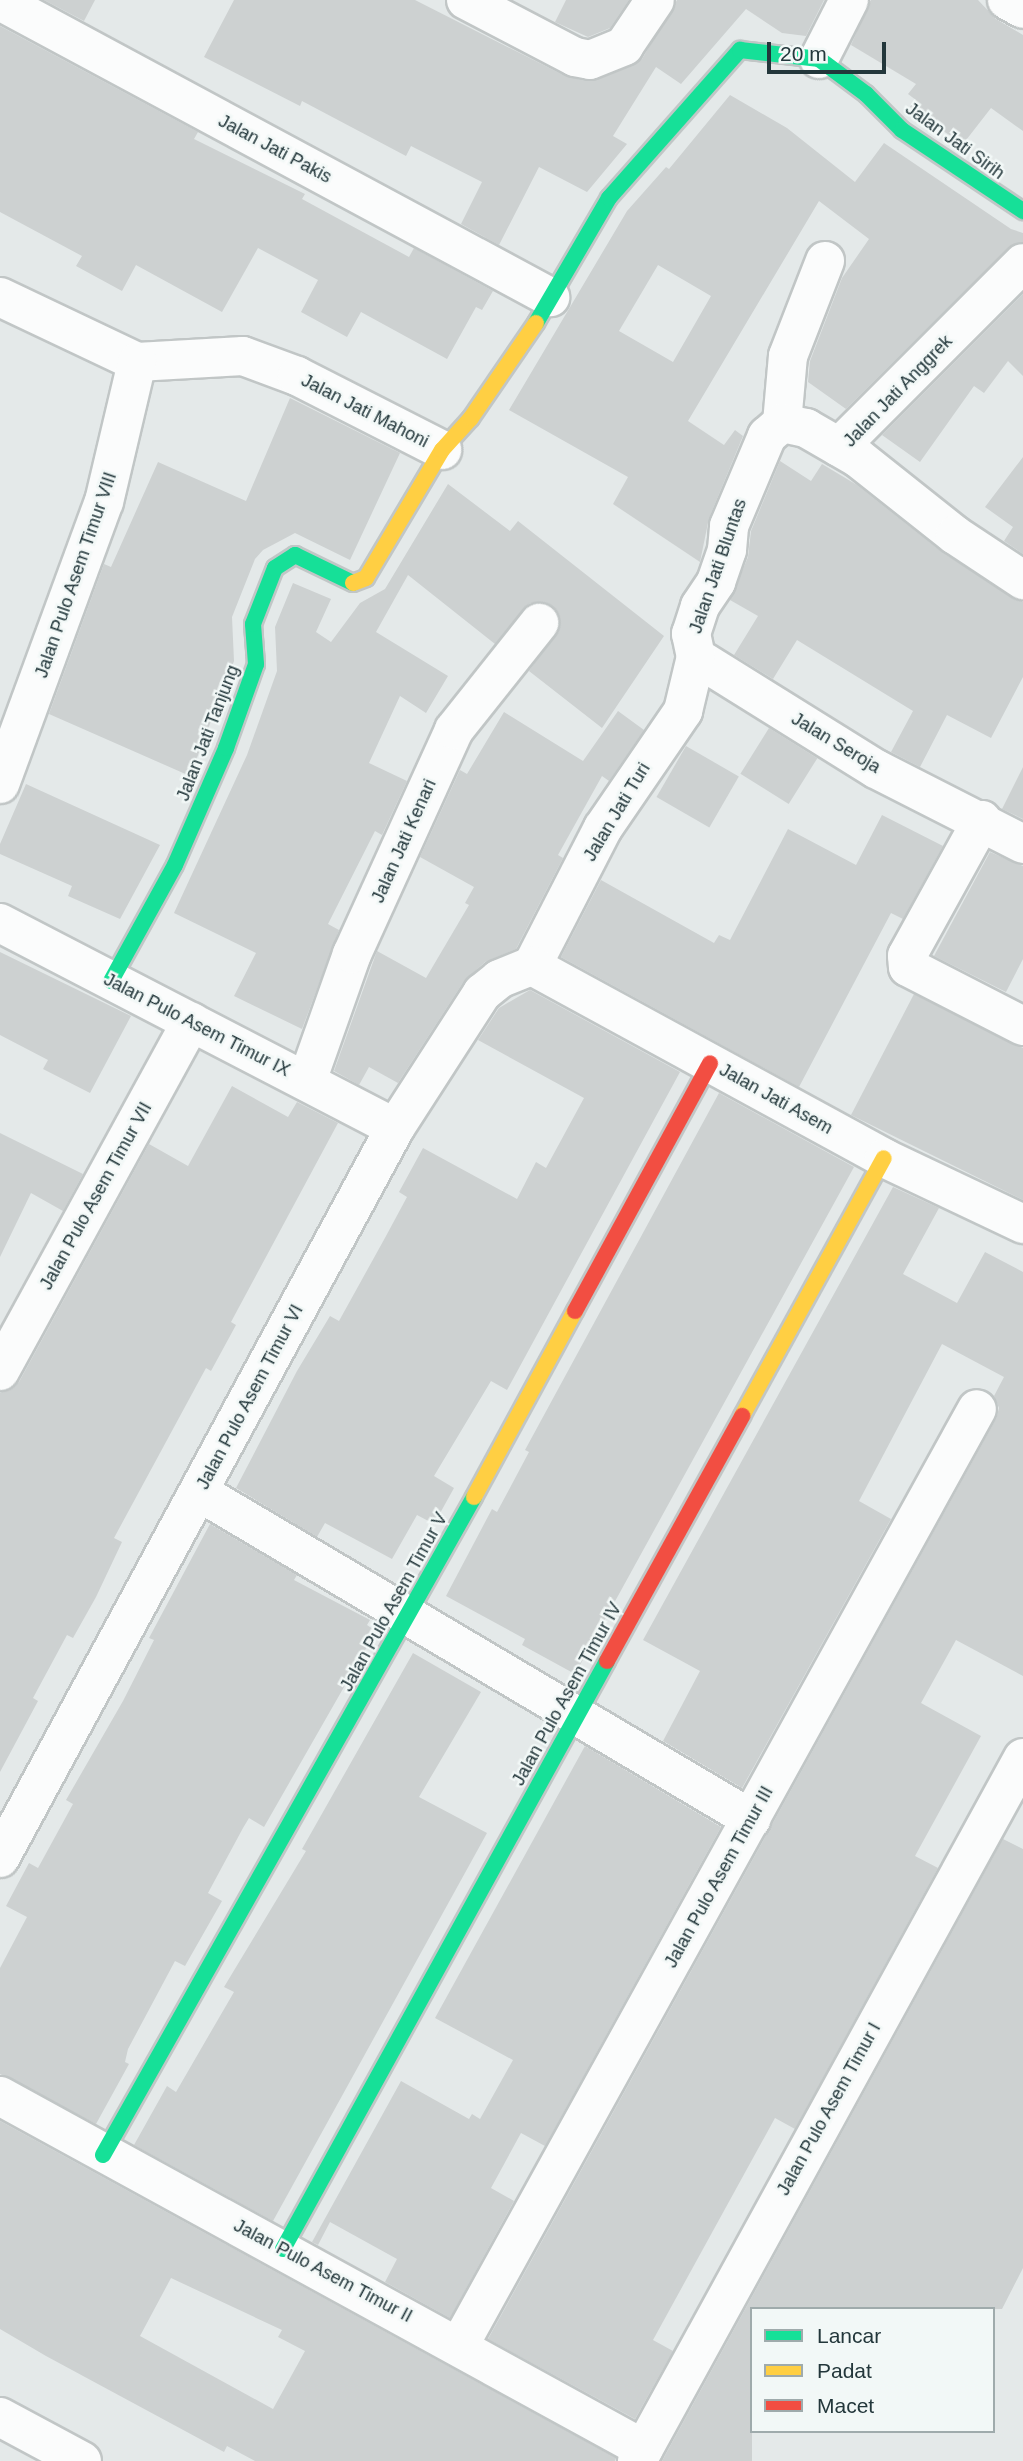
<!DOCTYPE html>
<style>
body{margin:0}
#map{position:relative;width:1023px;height:2461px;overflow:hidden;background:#e4e9e9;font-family:Helvetica,sans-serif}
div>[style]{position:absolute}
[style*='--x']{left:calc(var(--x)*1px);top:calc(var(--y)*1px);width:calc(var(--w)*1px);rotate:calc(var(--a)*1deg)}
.building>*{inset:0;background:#cdd1d1;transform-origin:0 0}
.roads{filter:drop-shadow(2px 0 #c1c6c6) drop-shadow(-2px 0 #c1c6c6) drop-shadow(0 2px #c1c6c6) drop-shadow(0 -2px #c1c6c6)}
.street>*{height:38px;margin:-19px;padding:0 19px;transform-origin:19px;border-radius:19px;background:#fbfcfc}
.fast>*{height:16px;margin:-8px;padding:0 8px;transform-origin:8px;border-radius:8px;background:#16e098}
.slow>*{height:16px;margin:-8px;padding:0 8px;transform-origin:8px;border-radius:8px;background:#ffcf43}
.jam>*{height:16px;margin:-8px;padding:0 8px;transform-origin:8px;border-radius:8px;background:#f24e42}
span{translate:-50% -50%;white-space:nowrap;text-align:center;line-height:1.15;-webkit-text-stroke:5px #f2f8f7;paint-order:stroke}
.street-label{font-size:18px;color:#23373b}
.legend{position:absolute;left:750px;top:2307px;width:245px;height:126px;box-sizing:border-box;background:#f2f8f7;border:2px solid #9fabac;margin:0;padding:9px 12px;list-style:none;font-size:21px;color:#23373b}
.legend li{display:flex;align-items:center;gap:14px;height:35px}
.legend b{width:35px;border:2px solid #9fabac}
.scale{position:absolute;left:767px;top:42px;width:119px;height:32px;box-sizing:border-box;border:4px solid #23373b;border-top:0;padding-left:9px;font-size:21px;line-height:24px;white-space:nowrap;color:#23373b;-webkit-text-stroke:5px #f2f8f7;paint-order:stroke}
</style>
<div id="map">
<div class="building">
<div style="clip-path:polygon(44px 0,95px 0,84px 21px)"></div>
<div style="clip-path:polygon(234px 0,415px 0,565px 76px,586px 81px,642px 59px,677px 0,824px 0,806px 36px,782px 33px,746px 9px,681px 84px,656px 67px,613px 136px,627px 144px,587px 192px,539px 167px,499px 245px,461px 224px,482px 182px,411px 146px,406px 156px,302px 101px,300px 106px,204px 57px)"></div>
<div style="clip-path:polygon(566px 0,629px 0,610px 28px,588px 37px,555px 22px)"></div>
<div style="clip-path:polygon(871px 0,978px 0,996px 19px,1023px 35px,1023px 131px,991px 108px,963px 144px,916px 113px,910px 107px,916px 100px,908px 94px,916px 84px,851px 45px)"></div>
<div style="clip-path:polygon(0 26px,198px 132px,194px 139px,305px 194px,302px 199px,409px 257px,414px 248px,493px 291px,482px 310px,476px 307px,447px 359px,361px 312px,347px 337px,301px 312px,318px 280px,258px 248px,222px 312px,136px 265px,122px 291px,76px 266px,82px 256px,0 212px)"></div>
<div style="clip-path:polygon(evenodd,730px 95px,787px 128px,855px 182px,884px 143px,1011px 229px,1023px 233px,1023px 242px,1008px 248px,846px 409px,808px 382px,810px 361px,842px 278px,869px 239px,819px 201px,688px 421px,724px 445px,735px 430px,743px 436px,709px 518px,700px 562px,613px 504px,628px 477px,509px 410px,627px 211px,666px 167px,669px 169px,730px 95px,658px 265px,711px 296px,673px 362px,619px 331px,658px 265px)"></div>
<div style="clip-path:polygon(1023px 294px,1023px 376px,1008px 361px,984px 393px,974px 386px,920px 462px,882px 435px)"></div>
<div style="clip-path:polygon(290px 398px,400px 453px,350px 560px,295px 533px,263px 550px,255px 559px,232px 617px,234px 661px,190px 776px,49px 714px,104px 564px,111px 567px,158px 462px,246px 501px)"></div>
<div style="clip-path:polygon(1023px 457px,1023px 554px,1004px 541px,1013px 527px,985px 507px)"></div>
<div style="clip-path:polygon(780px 461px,811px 481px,822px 464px,857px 485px,943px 553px,1023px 602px,1023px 677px,991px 738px,947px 715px,920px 767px,891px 752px,913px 711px,797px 640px,773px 679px,734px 655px,758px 616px,730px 600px,748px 557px,751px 531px)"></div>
<div style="clip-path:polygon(448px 484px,510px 531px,518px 521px,664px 636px,602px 728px,529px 671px,560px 627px,553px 606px,530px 603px,495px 644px,408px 575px,376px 632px,448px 676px,426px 713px,400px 696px,369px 763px,407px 781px,382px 835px,375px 831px,328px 924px,339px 930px,302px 1029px,234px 996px,256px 953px,174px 913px,247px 755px,277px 671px,275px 627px,293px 583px,331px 599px,316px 632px,331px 642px,360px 603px,385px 589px)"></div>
<div style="clip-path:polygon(618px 711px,644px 730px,609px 781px,602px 776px,558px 855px,563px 858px,516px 949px,485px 962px,464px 981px,398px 1083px,369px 1067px,359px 1085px,334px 1071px,377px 951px,426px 978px,469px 905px,465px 903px,474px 887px,420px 857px,460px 770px,467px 774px,504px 712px,583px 761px)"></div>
<div style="left:769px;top:728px;width:57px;height:54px;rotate:32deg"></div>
<div style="left:686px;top:746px;width:61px;height:59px;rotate:30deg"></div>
<div style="clip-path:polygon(1023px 767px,1023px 819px,1002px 809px)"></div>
<div style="clip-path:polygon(26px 784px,160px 845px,120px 919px,68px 896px,72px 886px,0 854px,0 844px)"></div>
<div style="clip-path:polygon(882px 815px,943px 846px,903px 919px,891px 913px,799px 1087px,561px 957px,601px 880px,714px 943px,719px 935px,730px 940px,788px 829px,856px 865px)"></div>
<div style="clip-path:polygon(990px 852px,1023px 866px,1023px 959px,1006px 992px,934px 956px)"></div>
<div style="clip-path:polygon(0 952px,131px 1016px,90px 1093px,43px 1069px,48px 1060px,0 1035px)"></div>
<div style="clip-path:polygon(530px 990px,680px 1072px,507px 1390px,491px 1381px,434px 1476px,454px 1488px,434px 1524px,417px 1515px,392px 1559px,325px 1523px,317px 1537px,236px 1488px,297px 1371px,330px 1316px,339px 1321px,386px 1236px,407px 1197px,399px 1192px,423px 1148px,517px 1199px,536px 1162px,546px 1168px,584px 1098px,478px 1040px,499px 1008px)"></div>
<div style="clip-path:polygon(914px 994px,1023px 1048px,1023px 1200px,851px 1115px)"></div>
<div style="clip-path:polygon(232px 1086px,288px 1117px,297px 1102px,338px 1123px,231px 1322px,236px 1325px,211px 1371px,206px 1368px,114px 1538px,122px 1542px,96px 1597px,73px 1638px,67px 1635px,33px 1698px,38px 1701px,0 1772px,0 1393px,19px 1382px,149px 1144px,188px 1166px)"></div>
<div style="clip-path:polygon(719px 1093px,854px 1167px,575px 1674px,522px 1645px,525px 1639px,446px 1596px,492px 1509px,497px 1512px,529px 1452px,525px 1450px)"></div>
<div style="clip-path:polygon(0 1133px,83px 1174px,63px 1211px,31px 1193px,0 1257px)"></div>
<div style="clip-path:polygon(893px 1187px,939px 1208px,903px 1274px,957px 1303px,985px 1252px,1023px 1272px,1023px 1676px,956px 1640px,921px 1703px,981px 1736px,915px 1856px,938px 1868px,795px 2129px,775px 2118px,653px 2340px,673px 2351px,635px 2419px,488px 2339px,996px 1419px,999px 1408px,994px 1396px,1004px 1377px,942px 1344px,859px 1501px,891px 1519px,742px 1788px,663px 1741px,700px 1671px,643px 1640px)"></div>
<div style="clip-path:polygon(210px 1524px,297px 1575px,294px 1580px,370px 1620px,367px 1625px,376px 1631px,264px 1827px,249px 1818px,243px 1828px,208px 1893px,222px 1901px,185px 1966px,175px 1961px,128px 2049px,125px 2062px,129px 2064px,96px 2124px,0 2074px,0 1968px,27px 1917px,6px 1906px,29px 1863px,38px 1868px,73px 1804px,66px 1800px,123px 1701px,154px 1640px,149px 1638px)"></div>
<div style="clip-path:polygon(413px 1653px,481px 1692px,419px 1797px,487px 1833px,273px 2221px,134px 2145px,167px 2086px,176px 2092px,209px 2035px,234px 1992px,224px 1987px,306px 1851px,302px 1849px)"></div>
<div style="clip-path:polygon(585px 1746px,721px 1827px,545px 2146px,521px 2133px,491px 2188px,514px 2201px,450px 2318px,385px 2282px,397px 2259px,330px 2222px,318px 2245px,312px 2242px,401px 2081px,469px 2119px,472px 2114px,480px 2119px,513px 2060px,435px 2018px)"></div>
<div style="clip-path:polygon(1003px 1839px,1023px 1849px,1023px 2268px,1002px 2309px,752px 2309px,752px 2461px,662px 2461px)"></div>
<div style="clip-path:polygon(evenodd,0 2121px,616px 2458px,615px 2461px,255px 2461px,227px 2446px,224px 2452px,46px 2356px,0 2329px,0 2121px,171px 2278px,282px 2330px,278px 2337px,305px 2351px,273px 2409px,140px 2336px,171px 2278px)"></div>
</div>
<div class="roads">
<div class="street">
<div style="--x:466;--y:0;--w:123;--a:27.6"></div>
<div style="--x:575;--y:57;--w:15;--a:11"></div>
<div style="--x:590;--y:60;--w:37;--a:-22"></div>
<div style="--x:624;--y:46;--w:55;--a:-56"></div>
<div style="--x:1007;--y:0;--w:18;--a:29"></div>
<div style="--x:0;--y:1;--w:625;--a:28.29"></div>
<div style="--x:819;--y:59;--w:66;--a:-63"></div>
<div style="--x:0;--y:297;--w:152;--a:25.4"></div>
<div style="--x:137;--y:362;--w:106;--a:-3.2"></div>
<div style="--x:243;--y:356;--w:58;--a:20.3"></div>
<div style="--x:297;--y:376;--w:163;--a:27"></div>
<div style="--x:782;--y:423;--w:67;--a:-84.9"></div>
<div style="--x:788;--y:356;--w:102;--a:-68.7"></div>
<div style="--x:839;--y:447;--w:260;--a:-45"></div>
<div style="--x:696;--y:657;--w:212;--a:31.9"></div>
<div style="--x:876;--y:769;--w:165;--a:27"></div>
<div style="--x:0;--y:784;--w:301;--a:-69.8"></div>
<div style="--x:104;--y:502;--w:144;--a:-76.7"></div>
<div style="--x:982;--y:820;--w:155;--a:118.9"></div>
<div style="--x:907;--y:956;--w:11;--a:85"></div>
<div style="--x:908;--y:967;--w:129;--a:27.2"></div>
<div style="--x:0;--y:923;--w:445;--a:27.4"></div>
<div style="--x:532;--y:966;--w:155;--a:-62.8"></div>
<div style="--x:603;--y:828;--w:142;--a:-55.6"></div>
<div style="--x:683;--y:711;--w:56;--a:-76.5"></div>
<div style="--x:696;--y:657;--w:24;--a:-102"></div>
<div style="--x:691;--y:634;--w:29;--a:-72"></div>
<div style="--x:700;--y:606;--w:29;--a:-56"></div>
<div style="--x:716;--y:582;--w:34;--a:-71"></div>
<div style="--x:727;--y:550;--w:24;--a:-85"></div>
<div style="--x:729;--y:526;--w:98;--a:-67.1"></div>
<div style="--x:767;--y:436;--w:20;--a:-41"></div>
<div style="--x:782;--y:423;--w:25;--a:12"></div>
<div style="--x:806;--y:428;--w:60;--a:30"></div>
<div style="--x:858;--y:458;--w:124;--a:38.4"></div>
<div style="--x:955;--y:535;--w:82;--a:33.5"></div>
<div style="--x:532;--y:966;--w:401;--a:28.6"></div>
<div style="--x:884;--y:1158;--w:154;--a:25.4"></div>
<div style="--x:307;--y:1081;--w:135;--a:-70.5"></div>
<div style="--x:352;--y:954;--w:246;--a:-65.5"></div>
<div style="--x:454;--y:730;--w:137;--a:-51.5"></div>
<div style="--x:0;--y:1371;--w:398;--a:-61.3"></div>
<div style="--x:199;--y:1492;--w:642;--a:30.64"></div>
<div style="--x:0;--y:1858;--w:830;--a:-61.58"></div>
<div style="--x:395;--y:1128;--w:161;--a:-57.2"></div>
<div style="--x:482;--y:993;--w:22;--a:-39"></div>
<div style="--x:499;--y:979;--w:35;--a:-22"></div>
<div style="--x:0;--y:2096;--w:734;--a:28.73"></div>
<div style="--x:460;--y:2344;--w:1068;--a:-61.06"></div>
<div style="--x:0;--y:2417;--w:93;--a:28.2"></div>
<div style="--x:637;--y:2461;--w:802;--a:-61.23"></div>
</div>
<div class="fast">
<div style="--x:536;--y:323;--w:145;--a:-59.7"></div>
<div style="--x:609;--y:198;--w:198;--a:-48.5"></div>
<div style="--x:740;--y:50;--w:80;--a:6.5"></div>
<div style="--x:819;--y:59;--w:59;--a:36.7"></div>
<div style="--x:866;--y:94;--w:51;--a:45"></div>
<div style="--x:902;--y:130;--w:146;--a:33.8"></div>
<div style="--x:111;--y:981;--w:132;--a:-61.1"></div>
<div style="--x:175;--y:865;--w:128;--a:-66.4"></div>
<div style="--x:226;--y:748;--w:89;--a:-70.3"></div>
<div style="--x:256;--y:664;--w:40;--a:-94.3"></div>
<div style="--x:253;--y:624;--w:60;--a:-68.6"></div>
<div style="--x:275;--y:568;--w:24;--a:-33"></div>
<div style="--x:295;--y:555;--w:64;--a:25.8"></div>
<div style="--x:103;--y:2155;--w:755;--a:-60.58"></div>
<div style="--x:283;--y:2249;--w:671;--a:-61.14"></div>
</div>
<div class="slow">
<div style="--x:353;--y:583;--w:14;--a:-21"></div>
<div style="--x:366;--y:578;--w:149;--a:-59.3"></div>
<div style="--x:442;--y:450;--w:43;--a:-47.8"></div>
<div style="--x:471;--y:418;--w:115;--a:-55.6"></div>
<div style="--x:742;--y:1416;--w:294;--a:-61.2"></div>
<div style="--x:474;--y:1497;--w:212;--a:-61.5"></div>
</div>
<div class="jam">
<div style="--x:575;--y:1311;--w:282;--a:-61.4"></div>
<div style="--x:607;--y:1661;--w:280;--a:-61.1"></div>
</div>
</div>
<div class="street-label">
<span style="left:955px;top:141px;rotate:36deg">Jalan Jati Sirih</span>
<span style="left:275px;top:149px;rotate:28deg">Jalan Jati Pakis</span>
<span style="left:898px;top:391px;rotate:-46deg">Jalan Jati Anggrek</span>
<span style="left:365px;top:411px;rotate:27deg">Jalan Jati Mahoni</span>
<span style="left:718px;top:566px;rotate:-71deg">Jalan Jati Bluntas</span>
<span style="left:76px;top:575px;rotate:-71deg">Jalan Pulo Asem Timur VIII</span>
<span style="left:208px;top:733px;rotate:-69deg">Jalan Jati Tanjung</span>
<span style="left:836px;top:743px;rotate:31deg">Jalan Seroja</span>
<span style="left:617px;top:812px;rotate:-59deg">Jalan Jati Turi</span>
<span style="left:404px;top:841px;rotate:-66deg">Jalan Jati Kenari</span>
<span style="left:197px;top:1025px;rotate:27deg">Jalan Pulo Asem Timur IX</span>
<span style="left:776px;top:1099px;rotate:29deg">Jalan Jati Asem</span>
<span style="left:96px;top:1196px;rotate:-61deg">Jalan Pulo Asem Timur VII</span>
<span style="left:250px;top:1397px;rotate:-62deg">Jalan Pulo Asem Timur VI</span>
<span style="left:394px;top:1602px;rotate:-61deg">Jalan Pulo Asem Timur V</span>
<span style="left:567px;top:1694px;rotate:-61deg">Jalan Pulo Asem Timur IV</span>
<span style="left:719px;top:1877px;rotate:-61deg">Jalan Pulo Asem Timur III</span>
<span style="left:829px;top:2109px;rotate:-61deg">Jalan Pulo Asem Timur I</span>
<span style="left:323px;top:2271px;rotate:28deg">Jalan Pulo Asem Timur II</span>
</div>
<ul class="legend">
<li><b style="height:9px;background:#16e098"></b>Lancar</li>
<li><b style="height:9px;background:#ffcf43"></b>Padat</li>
<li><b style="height:9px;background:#f24e42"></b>Macet</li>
</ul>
<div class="scale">20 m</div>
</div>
